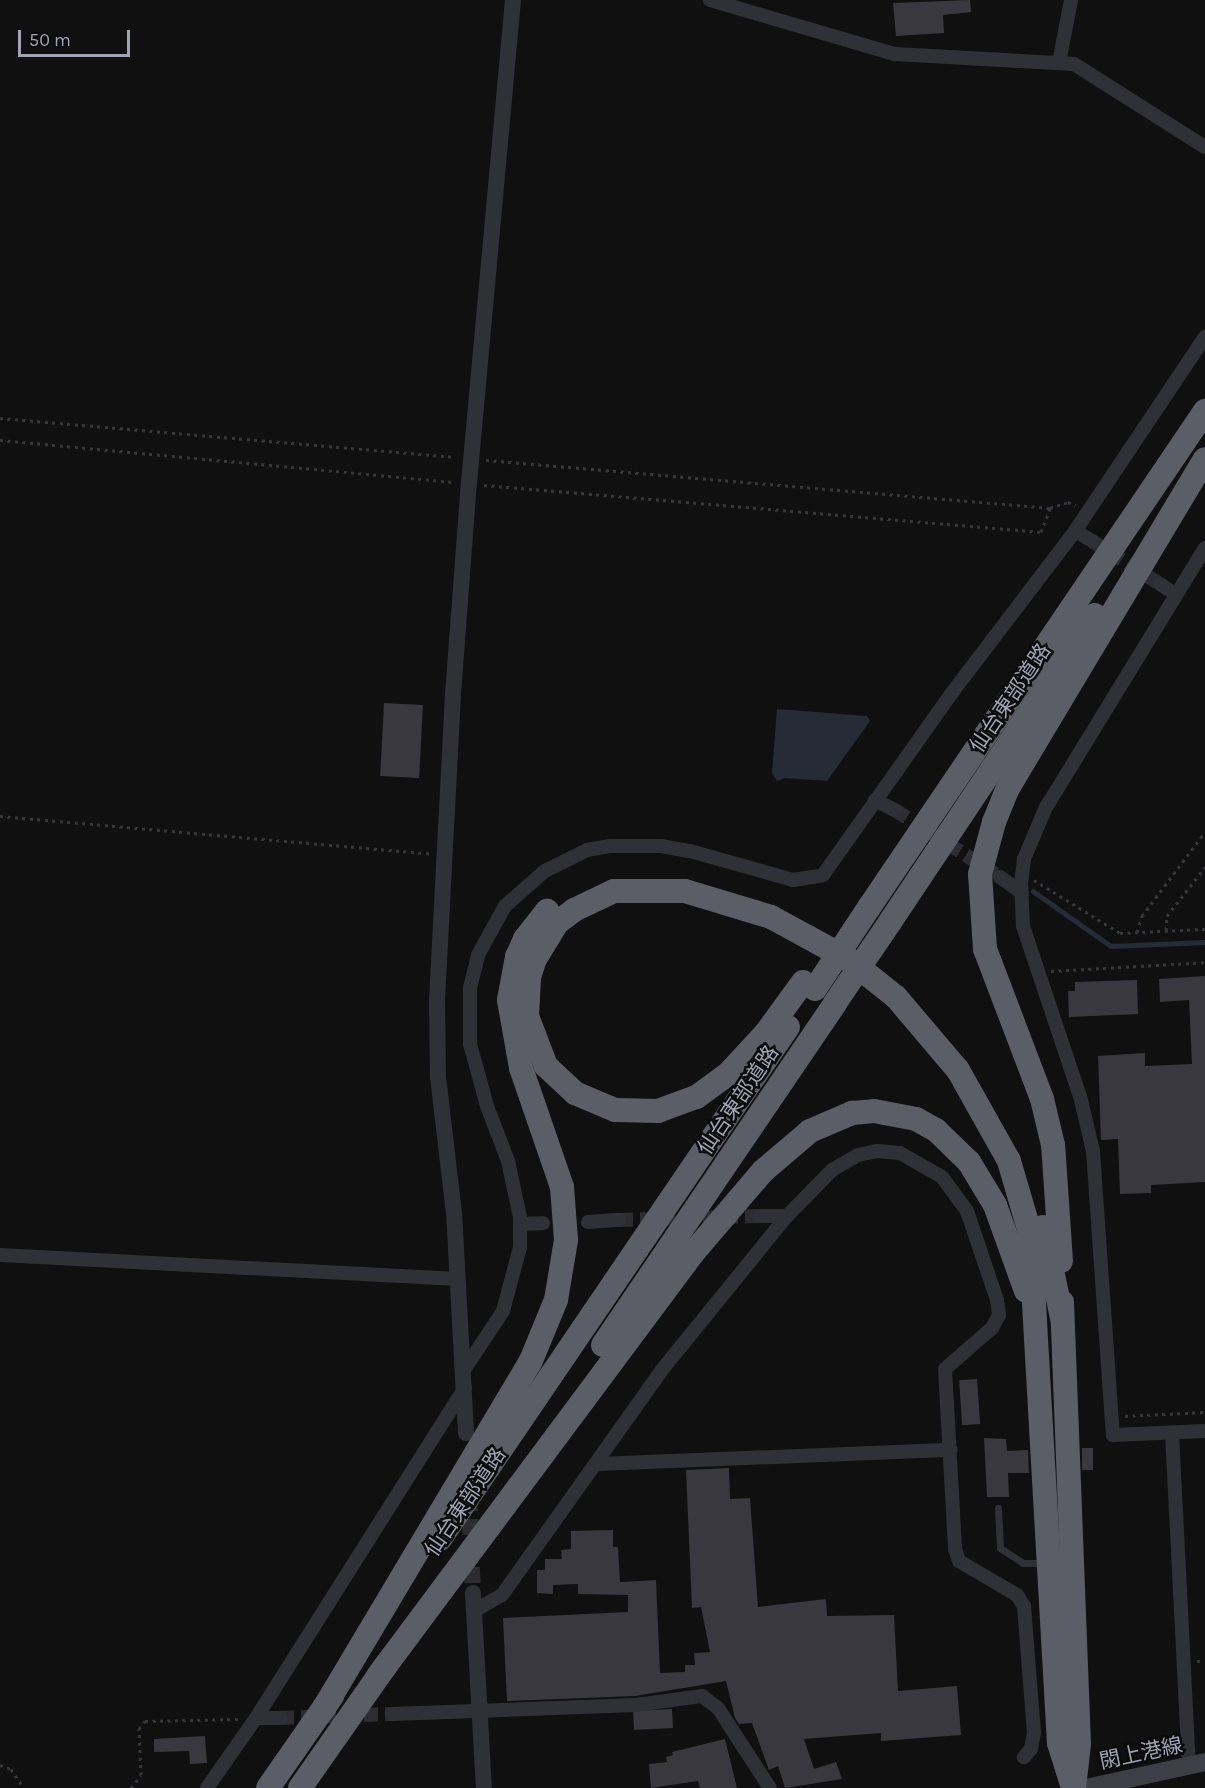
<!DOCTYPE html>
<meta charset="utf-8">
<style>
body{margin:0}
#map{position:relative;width:1205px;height:1788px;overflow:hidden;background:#101011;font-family:Karla,"Noto Sans JP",sans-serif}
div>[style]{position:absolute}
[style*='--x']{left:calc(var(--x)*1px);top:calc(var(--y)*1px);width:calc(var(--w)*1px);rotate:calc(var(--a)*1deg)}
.water>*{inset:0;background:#262c35}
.stream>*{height:4.5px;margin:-2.25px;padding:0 2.25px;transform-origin:2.25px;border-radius:2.25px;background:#262c35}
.building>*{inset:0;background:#39383e;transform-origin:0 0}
.minor-tunnel>*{height:14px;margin-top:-7px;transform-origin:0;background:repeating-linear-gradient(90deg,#2d2d31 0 14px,transparent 0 21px)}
.tertiary-tunnel>*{height:16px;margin-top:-8px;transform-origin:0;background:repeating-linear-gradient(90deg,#2d2d31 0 16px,transparent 0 24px)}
.path>*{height:3px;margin-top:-1.5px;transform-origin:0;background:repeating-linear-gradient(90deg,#36373d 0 3px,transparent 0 7.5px)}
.service>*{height:7px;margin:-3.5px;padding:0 3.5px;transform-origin:3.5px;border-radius:3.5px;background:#303136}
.minor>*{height:14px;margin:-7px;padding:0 7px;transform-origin:7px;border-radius:7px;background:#303136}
.tertiary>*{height:16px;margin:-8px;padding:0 8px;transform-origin:8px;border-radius:8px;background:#303136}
.secondary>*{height:18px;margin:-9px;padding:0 9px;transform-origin:9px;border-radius:9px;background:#3e3f46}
.motorway>*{height:24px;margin:-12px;padding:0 12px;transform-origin:12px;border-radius:12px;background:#5c5e67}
.motorway-bridge>*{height:24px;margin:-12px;padding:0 12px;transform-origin:12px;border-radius:12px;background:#5c5e67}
span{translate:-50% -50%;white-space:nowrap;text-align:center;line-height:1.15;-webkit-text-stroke:5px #0b0b0c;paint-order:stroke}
.street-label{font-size:21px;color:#a0a3b3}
.scale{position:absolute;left:18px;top:30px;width:112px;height:27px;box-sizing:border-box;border:3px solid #a0a3b3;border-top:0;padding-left:8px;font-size:18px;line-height:21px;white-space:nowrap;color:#a0a3b3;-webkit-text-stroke:4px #0b0b0c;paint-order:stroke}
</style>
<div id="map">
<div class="water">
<div style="clip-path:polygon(777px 709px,867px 716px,870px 721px,827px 781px,785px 778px,777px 781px,772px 773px)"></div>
</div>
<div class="stream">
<div style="--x:1033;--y:891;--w:95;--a:35.2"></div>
<div style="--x:1111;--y:946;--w:94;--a:-2.4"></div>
</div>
<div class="building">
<div style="clip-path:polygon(970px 0,971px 12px,943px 15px,944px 33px,896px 36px,893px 3px)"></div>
<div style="left:384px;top:703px;width:39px;height:73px;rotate:3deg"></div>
<div style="clip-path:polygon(1205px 976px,1205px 1182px,1151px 1185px,1151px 1193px,1120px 1194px,1118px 1139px,1101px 1140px,1098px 1056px,1145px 1053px,1145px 1066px,1192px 1064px,1189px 1000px,1160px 1002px,1159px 979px)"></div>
<div style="clip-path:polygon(1137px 980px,1138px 1014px,1069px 1017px,1068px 991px,1075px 991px,1075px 982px)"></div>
<div style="left:977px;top:1379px;width:45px;height:18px;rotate:86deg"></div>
<div style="clip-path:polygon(984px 1438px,1006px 1439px,1007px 1451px,1028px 1450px,1029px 1473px,1008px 1473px,1009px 1497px,987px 1497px)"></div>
<div style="left:1082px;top:1448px;width:11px;height:22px"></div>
<div style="clip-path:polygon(729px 1468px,730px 1499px,750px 1498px,758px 1607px,826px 1599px,827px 1616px,894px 1615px,898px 1691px,957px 1686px,961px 1735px,881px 1741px,881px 1733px,804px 1739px,814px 1769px,836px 1762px,842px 1779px,785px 1788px,778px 1766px,769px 1770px,752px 1723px,739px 1724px,735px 1718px,726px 1681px,635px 1696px,507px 1701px,503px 1618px,628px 1612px,628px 1595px,578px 1594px,578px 1584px,553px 1585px,553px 1594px,537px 1593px,537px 1570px,545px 1570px,545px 1559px,562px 1559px,561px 1550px,571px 1549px,571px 1531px,613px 1530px,613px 1547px,618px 1547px,620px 1582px,656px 1580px,660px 1673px,685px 1672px,685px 1665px,695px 1665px,694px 1653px,710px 1652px,701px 1607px,692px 1608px,686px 1470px)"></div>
<div style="left:672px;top:1709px;width:19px;height:39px;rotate:87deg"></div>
<div style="clip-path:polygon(205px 1736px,207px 1763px,190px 1764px,189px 1751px,154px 1752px,154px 1739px)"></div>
<div style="clip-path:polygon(725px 1739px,737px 1788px,700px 1788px,698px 1781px,651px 1788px,649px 1764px,667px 1762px,666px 1757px,673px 1755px,672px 1752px)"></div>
</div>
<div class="minor-tunnel">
<div style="--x:1092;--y:541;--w:80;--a:32.3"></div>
<div style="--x:895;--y:810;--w:125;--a:32.5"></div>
<div style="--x:619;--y:1220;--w:141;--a:-1.6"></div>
<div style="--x:280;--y:1718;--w:112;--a:-2"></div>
</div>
<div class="tertiary-tunnel">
<div style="--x:469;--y:1495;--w:98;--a:87.7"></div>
</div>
<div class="path">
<div style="--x:0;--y:418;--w:457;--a:4.9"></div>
<div style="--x:0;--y:440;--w:456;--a:5.3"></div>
<div style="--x:486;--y:460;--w:566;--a:4.86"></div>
<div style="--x:484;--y:485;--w:559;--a:4.82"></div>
<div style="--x:1041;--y:532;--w:26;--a:-69"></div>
<div style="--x:1050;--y:508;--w:19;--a:-18"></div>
<div style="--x:1068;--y:502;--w:8;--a:23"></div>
<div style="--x:0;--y:816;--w:434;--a:5"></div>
<div style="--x:1034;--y:880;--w:101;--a:31.6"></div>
<div style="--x:1120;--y:933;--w:85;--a:-2.7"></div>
<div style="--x:1166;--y:930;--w:14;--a:-86"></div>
<div style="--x:1167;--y:916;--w:62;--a:-52.2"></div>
<div style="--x:1137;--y:932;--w:17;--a:-73"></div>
<div style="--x:1142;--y:916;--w:105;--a:-53.1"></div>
<div style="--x:1051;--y:971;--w:154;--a:-3.3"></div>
<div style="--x:1125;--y:1416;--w:80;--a:-2.9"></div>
<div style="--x:1197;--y:1661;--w:8;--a:0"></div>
<div style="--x:0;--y:1765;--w:12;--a:20"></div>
<div style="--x:11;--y:1769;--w:23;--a:56"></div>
<div style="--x:131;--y:1788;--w:16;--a:-52"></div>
<div style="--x:141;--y:1775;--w:46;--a:-92.5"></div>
<div style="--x:139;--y:1729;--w:10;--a:-53"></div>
<div style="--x:145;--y:1721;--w:93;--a:-1.2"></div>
</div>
<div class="service">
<div style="--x:998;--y:1508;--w:40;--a:87.1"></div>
<div style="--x:1000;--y:1548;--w:27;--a:33"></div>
<div style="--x:1023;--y:1563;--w:23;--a:0"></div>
</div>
<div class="minor">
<div style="--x:710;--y:0;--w:193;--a:16.3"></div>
<div style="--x:895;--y:54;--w:179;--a:3.2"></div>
<div style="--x:1074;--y:64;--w:155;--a:32.4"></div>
<div style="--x:1059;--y:63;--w:64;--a:-79.2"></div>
<div style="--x:1075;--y:531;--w:20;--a:30"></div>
<div style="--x:1205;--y:548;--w:304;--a:121.5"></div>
<div style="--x:1046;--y:807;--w:56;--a:112.9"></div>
<div style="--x:1024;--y:859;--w:23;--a:97"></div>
<div style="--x:1021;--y:882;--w:44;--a:87.4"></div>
<div style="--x:1023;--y:926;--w:179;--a:71.5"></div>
<div style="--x:1080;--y:1096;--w:57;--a:76.7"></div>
<div style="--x:1093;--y:1151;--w:285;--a:86"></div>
<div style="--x:1113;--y:1435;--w:92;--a:-2.5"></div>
<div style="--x:1160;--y:584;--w:18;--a:34"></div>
<div style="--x:875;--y:800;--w:22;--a:27"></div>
<div style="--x:1000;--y:877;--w:27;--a:36"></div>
<div style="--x:760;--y:1216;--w:27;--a:0"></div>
<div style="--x:588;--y:1222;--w:31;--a:-4"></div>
<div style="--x:520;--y:1224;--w:23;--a:-2"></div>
<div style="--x:0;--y:1255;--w:459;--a:3"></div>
<div style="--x:464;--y:1370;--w:71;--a:-56.5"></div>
<div style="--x:503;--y:1311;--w:66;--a:-75.1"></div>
<div style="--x:520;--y:1247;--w:30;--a:-90"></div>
<div style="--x:520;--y:1217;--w:57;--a:-102.1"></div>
<div style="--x:508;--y:1161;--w:59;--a:-110.9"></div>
<div style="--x:487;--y:1106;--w:64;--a:-105.3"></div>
<div style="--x:470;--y:1044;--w:56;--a:-90"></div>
<div style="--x:470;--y:988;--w:34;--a:-76"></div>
<div style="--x:478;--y:955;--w:56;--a:-61.1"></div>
<div style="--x:505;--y:906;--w:53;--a:-41.2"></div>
<div style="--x:545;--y:871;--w:47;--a:-26.6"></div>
<div style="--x:587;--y:850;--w:23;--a:-10"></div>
<div style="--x:610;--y:846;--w:51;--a:0"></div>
<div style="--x:661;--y:846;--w:29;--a:10"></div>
<div style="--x:690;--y:851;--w:107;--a:15.7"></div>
<div style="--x:793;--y:880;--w:30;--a:-9"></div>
<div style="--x:823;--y:875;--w:222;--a:-54.7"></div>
<div style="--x:951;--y:694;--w:205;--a:-52.7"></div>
<div style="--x:1075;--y:531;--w:234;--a:-56.2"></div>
<div style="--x:1172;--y:1433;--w:332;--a:87.1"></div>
<div style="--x:598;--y:1464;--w:353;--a:-2.3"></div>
<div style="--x:474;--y:1611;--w:32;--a:-30"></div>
<div style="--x:502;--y:1595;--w:275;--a:-54.6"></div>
<div style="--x:661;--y:1371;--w:200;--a:-50.9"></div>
<div style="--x:787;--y:1216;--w:64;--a:-45.6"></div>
<div style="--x:832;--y:1170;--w:30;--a:-30"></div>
<div style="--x:858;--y:1155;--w:19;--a:-12"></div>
<div style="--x:877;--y:1151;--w:23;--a:5"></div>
<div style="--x:900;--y:1153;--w:48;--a:29.7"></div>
<div style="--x:942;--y:1177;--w:42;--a:53.7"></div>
<div style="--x:967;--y:1211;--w:94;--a:71.4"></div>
<div style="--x:997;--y:1300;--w:15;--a:82"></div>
<div style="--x:999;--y:1315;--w:15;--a:118"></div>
<div style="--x:992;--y:1328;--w:62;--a:138.9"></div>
<div style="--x:945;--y:1369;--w:180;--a:86.8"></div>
<div style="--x:955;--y:1549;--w:13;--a:72"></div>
<div style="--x:959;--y:1561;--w:67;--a:30.4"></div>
<div style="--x:1017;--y:1595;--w:13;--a:58"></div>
<div style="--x:1024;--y:1606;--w:127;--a:85.5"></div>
<div style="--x:1034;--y:1733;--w:16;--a:101"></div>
<div style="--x:1031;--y:1749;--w:11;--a:131"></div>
<div style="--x:392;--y:1714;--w:244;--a:-2.1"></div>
<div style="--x:636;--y:1705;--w:67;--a:-7.8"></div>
<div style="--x:702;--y:1696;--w:20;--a:37"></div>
<div style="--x:718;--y:1708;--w:95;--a:57"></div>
<div style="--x:256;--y:1718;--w:24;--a:0"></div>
<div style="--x:207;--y:1788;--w:85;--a:-55"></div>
<div style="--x:256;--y:1718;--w:391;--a:-57.7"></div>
</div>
<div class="tertiary">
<div style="--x:466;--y:1433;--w:220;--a:-93.1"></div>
<div style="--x:454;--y:1213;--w:138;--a:-96.7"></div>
<div style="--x:438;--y:1076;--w:76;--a:-90.8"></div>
<div style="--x:437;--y:1000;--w:306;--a:-87"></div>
<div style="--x:453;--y:694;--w:212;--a:-85.7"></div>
<div style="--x:469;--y:483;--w:485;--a:-84.8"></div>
<div style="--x:473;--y:1593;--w:195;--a:86.8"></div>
</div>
<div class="secondary">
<div style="--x:1086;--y:1788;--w:122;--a:-12.3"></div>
</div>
<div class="motorway">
<div style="--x:870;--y:906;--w:598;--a:-55.91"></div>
<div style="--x:890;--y:922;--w:369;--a:-56.3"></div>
<div style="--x:803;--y:982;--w:63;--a:126"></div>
<div style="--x:766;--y:1033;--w:56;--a:132.8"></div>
<div style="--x:728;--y:1074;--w:39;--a:144"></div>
<div style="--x:696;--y:1097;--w:40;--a:159.8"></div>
<div style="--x:658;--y:1111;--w:43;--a:-178.7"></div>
<div style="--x:615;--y:1110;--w:43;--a:-157"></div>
<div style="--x:575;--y:1093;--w:40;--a:-137"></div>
<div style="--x:546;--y:1066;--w:53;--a:-110.8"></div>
<div style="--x:527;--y:1016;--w:39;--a:-87"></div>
<div style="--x:529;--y:977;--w:19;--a:-72"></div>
<div style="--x:535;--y:959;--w:42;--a:-58.6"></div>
<div style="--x:557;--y:923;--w:21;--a:-37"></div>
<div style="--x:574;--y:910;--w:44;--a:-25.4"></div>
<div style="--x:614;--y:891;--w:71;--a:0"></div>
<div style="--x:685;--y:891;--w:90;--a:16.8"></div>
<div style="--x:771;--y:917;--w:88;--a:28.6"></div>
<div style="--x:848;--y:959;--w:61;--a:38.4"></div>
<div style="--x:896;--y:997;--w:96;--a:49.7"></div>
<div style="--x:958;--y:1070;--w:104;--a:60.7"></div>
<div style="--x:1009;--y:1161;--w:75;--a:73.7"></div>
<div style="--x:1030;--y:1233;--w:511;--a:86.75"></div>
<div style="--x:1059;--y:1743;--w:47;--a:72.7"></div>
<div style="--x:1043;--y:1227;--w:93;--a:78.2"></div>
<div style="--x:1061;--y:1261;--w:116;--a:-93.9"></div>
<div style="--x:1053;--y:1145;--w:47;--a:-103.4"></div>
<div style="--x:1042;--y:1099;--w:160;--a:-110.8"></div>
<div style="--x:985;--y:949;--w:75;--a:-93.8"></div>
<div style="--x:980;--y:874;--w:54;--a:-74.9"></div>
<div style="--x:994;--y:822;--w:37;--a:-68"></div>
<div style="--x:1008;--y:788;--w:383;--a:-59.1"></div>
<div style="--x:1062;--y:1302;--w:442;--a:87.8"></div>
<div style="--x:1079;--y:1744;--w:44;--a:96.5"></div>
<div style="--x:603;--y:1345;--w:413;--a:-55.8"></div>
<div style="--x:440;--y:1539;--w:619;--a:-55.8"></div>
<div style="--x:378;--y:1676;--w:527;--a:-53.33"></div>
<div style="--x:693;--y:1253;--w:108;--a:-49.5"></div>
<div style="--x:763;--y:1171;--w:62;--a:-40.4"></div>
<div style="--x:810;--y:1131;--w:46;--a:-23.2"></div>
<div style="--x:852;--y:1113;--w:22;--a:-5"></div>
<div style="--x:874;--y:1111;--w:43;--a:10.8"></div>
<div style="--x:916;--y:1119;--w:23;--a:29"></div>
<div style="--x:936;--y:1130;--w:46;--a:44.1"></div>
<div style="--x:969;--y:1162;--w:50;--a:58.8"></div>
<div style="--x:995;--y:1205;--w:91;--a:70.2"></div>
<div style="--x:324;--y:1708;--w:402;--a:-59.2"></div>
<div style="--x:530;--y:1363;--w:68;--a:-67.6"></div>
<div style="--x:556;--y:1300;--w:61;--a:-80.5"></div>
<div style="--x:566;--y:1240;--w:53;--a:-94.3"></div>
<div style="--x:562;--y:1187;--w:126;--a:-109"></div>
<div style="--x:521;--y:1068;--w:69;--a:-100"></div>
<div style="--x:509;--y:1000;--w:44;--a:-79.5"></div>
<div style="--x:517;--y:957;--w:20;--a:-66"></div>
<div style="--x:525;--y:939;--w:36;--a:-52"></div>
<div style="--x:268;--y:1788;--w:112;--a:-55.2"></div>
<div style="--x:300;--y:1788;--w:150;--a:-55"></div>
</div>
<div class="motorway-bridge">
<div style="--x:815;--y:989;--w:100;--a:-56.5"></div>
<div style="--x:835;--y:1003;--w:98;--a:-55.8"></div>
</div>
<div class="street-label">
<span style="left:1010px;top:698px;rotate:-56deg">仙台東部道路</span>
<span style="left:738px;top:1100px;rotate:-56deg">仙台東部道路</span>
<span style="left:465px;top:1502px;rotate:-56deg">仙台東部道路</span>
<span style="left:1141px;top:1753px;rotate:-12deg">閖上港線</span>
</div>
<div class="scale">50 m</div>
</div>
